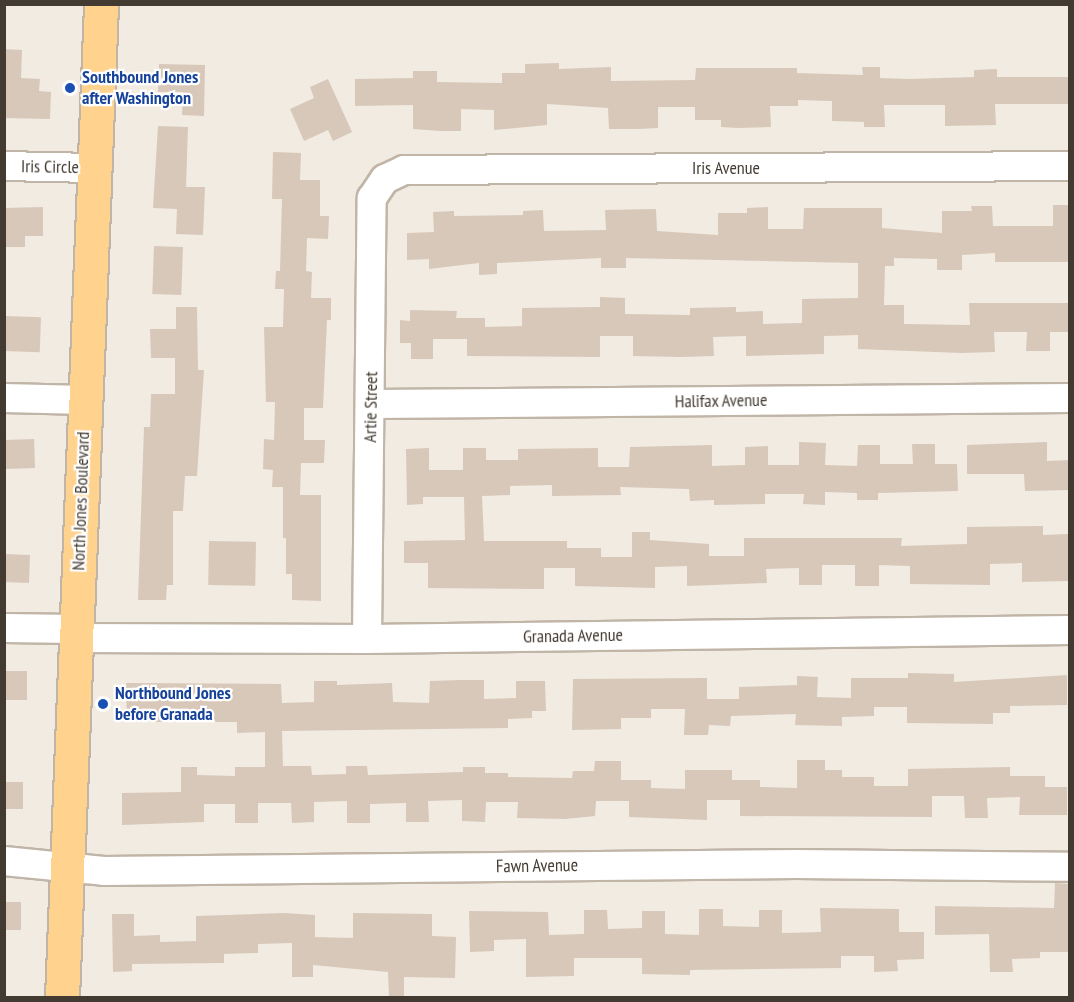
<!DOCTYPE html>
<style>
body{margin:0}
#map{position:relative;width:1074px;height:1002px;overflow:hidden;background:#f2ebe2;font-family:"PT Sans Narrow",sans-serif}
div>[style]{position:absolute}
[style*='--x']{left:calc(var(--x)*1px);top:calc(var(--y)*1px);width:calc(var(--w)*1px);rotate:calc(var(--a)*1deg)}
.building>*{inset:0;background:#d7c8ba;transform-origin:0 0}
.roads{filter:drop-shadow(2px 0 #c0b5a7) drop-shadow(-2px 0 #c0b5a7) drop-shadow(0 2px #c0b5a7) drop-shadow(0 -2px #c0b5a7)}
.minor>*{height:28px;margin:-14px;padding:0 14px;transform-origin:14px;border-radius:14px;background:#fff}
.major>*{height:33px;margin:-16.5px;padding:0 16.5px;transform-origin:16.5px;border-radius:16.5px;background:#ffd28e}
.dots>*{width:16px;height:16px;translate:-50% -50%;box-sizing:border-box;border:3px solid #fff;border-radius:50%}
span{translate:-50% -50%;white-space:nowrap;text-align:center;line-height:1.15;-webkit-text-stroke:4.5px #fff;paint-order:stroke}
.transit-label{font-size:18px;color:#164399;font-weight:700}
.left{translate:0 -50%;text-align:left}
.street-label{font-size:18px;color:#433b32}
.frame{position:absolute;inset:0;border:6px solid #433b32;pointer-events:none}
</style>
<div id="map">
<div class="building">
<div style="clip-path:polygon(4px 49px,22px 50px,21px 78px,40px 79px,39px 91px,51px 92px,50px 119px,4px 118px)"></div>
<div style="clip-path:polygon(559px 63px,559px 69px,611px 67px,611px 81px,695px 80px,696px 68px,797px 68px,797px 73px,863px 75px,862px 67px,880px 67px,880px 78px,910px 79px,974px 77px,974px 70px,997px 69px,997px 77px,1070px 77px,1070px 104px,995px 104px,996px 125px,945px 126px,945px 105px,884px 105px,885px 127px,864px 127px,864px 122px,832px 121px,832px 101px,798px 100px,798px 106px,770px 106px,771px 127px,738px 128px,721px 127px,721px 120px,695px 120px,695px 107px,658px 107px,658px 128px,639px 129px,609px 129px,608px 108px,547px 104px,547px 125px,494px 130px,494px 110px,461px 109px,461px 131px,440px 131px,413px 129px,413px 105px,355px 106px,355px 79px,413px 78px,413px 71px,437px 71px,437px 82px,502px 83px,502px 73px,525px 73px,525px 64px)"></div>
<div style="clip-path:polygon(159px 64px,205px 65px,204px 116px,182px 115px,183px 92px,158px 92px)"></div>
<div style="clip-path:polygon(328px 79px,352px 132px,333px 141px,328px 130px,304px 141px,290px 109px,314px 98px,310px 87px)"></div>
<div style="clip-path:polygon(158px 126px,188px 127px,186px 187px,205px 187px,203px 235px,176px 234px,177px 209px,153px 208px)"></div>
<div style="clip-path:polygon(273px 152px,301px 153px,300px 180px,320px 180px,320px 216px,329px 216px,328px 239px,307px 238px,306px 271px,312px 272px,311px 298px,331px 298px,331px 320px,327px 320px,323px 408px,304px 408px,304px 440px,325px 440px,324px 463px,301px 463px,300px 495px,321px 495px,321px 601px,292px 600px,292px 574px,286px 574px,286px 538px,283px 538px,283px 487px,272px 487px,273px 470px,263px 469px,264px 439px,274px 440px,275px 402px,266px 402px,264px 327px,283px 327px,284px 289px,275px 289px,276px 271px,280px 271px,282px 199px,272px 199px)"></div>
<div style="clip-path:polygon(1053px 205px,1070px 205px,1070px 262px,995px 262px,995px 253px,962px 255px,962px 270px,937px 270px,937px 259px,894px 258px,894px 266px,885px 266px,884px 305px,904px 305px,904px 324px,970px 325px,969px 303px,1070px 303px,1070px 332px,1050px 332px,1050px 351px,1026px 351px,1027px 332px,994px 332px,995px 352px,961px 353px,858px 349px,858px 335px,824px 336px,824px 354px,746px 356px,746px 336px,713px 337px,714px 356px,680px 357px,633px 356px,633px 336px,600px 336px,600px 357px,467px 356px,467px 339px,433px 339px,433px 359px,411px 359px,411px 343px,400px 343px,400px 320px,410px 321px,410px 310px,457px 311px,456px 318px,485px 318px,485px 327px,522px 326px,522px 308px,600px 307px,600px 297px,625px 298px,625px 314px,690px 315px,690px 308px,736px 307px,736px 312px,763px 311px,763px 324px,802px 323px,802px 299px,858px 298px,858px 263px,626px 258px,626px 268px,601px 268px,601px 258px,497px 263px,497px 274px,479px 275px,479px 263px,429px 269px,429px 259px,407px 260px,407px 233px,434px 232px,433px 212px,454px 211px,454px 216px,523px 215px,523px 211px,543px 210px,544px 231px,606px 230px,605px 210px,656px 209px,657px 231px,718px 235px,718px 213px,747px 213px,747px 208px,768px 207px,768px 229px,803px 229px,804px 208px,882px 208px,882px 228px,942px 233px,942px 211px,972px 211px,971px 206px,992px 206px,993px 226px,1053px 226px)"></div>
<div style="clip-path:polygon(43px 207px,43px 236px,25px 236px,25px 247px,4px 247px,4px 208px)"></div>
<div style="left:154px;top:246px;width:29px;height:48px;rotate:2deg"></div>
<div style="clip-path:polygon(176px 307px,197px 307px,198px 370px,204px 370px,197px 476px,185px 476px,183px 511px,173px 511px,173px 585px,167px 585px,166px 600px,138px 600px,144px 427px,150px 427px,151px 394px,175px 394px,175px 358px,151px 358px,150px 329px,176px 329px)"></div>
<div style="left:4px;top:316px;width:37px;height:35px;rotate:2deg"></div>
<div style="left:34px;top:439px;width:29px;height:30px;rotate:88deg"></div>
<div style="clip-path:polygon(799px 442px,826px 443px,825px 465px,857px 466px,858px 445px,880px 445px,880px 464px,913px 464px,912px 444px,935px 444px,935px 464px,957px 464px,958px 491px,878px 493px,878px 500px,857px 500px,857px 493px,825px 492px,825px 505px,803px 504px,804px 494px,765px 494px,765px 504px,714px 505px,714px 500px,690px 501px,689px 489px,620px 487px,621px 495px,552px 496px,552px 485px,510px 486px,510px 495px,482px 496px,484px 541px,567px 541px,567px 548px,601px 548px,601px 557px,632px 557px,632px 532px,650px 532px,650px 540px,709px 544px,709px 556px,744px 556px,744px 538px,902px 538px,901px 546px,967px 544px,967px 527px,1043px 526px,1043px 535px,1068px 534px,1068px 581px,1022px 582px,1022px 563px,990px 564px,990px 585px,910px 584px,910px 566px,879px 565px,879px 586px,855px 586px,855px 565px,822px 565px,822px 585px,799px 585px,799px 568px,766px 569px,767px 583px,687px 586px,687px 566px,655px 567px,655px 588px,575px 586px,575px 568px,544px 568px,544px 589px,428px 588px,428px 563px,404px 563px,404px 541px,465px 540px,464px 497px,423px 497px,423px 504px,407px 505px,406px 449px,429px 448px,429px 470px,463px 470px,463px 448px,486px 448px,486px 460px,518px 460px,518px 449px,598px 448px,598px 467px,629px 467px,630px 447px,712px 445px,712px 466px,745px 465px,745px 447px,768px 446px,768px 465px,799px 465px)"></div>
<div style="clip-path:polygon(1047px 442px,1047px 461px,1070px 460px,1070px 490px,1025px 491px,1024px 474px,967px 474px,967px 445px)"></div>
<div style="left:209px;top:541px;width:47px;height:44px;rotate:1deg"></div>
<div style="left:4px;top:554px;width:26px;height:28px;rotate:2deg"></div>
<div style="left:4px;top:671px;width:23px;height:29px"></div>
<div style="clip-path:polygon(908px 673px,954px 674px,954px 682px,1067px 675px,1067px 705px,1010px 706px,1010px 713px,993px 713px,993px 724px,907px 723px,907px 707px,874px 707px,874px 716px,842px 717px,842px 726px,795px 725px,796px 714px,731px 716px,730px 726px,709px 725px,708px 735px,684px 735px,685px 709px,651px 709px,651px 718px,621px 718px,621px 729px,572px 730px,573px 679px,707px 678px,707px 699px,739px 699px,739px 687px,797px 685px,797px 676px,818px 677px,817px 697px,851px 698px,851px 678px,908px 678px)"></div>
<div style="clip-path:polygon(461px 680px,484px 680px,484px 699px,516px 698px,516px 681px,545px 681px,546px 711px,532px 711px,532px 718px,508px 719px,508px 728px,282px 731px,283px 766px,311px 766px,312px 775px,346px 774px,346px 766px,367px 766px,368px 775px,463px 772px,463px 767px,485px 767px,485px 773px,508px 773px,508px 777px,572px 778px,573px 771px,594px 771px,595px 761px,621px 761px,621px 780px,651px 780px,651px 788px,685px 789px,685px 770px,732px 770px,732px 780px,760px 780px,760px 787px,797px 788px,797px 760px,825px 760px,825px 770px,842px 770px,842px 777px,874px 777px,874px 786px,908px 786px,908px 769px,1010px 767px,1010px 776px,1045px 776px,1045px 787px,1067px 787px,1067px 815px,1019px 815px,1020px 797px,987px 798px,988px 818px,965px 818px,964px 796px,932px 796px,932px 817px,740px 816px,740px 800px,707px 800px,707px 820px,629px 817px,629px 801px,596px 801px,595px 816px,565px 819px,517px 818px,518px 802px,486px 802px,485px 822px,462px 821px,462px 800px,428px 801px,429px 822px,406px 822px,406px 803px,370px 804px,370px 823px,347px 823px,347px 801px,314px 802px,314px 822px,292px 823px,291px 803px,258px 803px,258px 823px,235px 823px,235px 804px,204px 804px,204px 822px,122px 825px,122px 793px,181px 792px,181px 767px,197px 767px,197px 775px,235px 776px,235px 767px,265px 767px,265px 732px,237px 733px,237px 722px,127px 722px,126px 683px,281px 684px,282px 703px,314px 702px,314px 681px,337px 681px,337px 685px,392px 683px,393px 702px,429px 703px,430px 681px)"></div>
<div style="left:4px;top:782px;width:19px;height:27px"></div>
<div style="clip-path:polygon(1055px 883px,1070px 884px,1070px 952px,1040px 952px,1040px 958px,1012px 959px,1013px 972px,990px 972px,989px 934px,935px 935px,935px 906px,1054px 908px)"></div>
<div style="left:4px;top:902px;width:17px;height:28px"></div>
<div style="clip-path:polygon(820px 908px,899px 909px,899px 932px,924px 932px,924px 959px,897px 960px,898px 971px,874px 972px,874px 956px,841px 956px,841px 968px,690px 970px,690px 975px,642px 974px,642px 958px,574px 958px,574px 976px,526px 977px,526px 939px,494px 940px,494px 951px,470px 952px,469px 911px,548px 912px,549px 935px,584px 934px,584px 910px,607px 910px,608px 929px,642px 928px,642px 911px,665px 911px,665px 934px,699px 935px,699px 909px,723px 909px,723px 926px,759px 927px,759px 910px,782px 910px,782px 933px,821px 932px)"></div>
<div style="clip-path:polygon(284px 913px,315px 915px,315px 937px,353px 938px,353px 913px,432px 914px,432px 936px,456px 937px,455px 978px,404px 977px,404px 998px,389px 998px,388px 972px,313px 965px,313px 977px,292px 977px,292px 943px,258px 944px,258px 953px,224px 954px,224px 963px,132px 964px,132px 971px,113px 972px,112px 914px,134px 914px,134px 936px,160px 935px,160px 942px,196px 941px,196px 916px)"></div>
</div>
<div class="roads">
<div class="minor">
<div style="--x:4;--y:166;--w:91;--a:1.3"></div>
<div style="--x:4;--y:398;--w:82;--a:1.4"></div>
<div style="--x:372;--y:404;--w:698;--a:-0.49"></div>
<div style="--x:4;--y:628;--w:72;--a:0.8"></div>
<div style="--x:76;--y:638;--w:291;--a:0.2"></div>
<div style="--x:367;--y:639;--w:703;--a:-0.73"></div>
<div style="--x:367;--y:639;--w:441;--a:-89.4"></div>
<div style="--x:372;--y:198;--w:23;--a:-56"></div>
<div style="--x:385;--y:179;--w:21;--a:-25"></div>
<div style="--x:404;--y:170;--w:666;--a:-0.34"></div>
<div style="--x:4;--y:861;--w:100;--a:5.7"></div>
<div style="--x:104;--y:871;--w:693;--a:-0.58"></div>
<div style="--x:797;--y:864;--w:273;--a:0.6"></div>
</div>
<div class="major">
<div style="--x:62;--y:998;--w:995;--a:-87.75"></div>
</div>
</div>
<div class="dots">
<div style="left:70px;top:88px;background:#1a4fb4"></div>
<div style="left:103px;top:704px;background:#1a4fb4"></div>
</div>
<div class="transit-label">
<span class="left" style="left:82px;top:88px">Southbound Jones<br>after Washington</span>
<span class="left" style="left:115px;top:704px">Northbound Jones<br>before Granada</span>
</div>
<div class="street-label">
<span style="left:50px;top:167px;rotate:1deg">Iris Circle</span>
<span style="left:726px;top:168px">Iris Avenue</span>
<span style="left:721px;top:401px;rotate:-1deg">Halifax Avenue</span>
<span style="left:371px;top:407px;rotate:-89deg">Artie Street</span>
<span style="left:81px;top:501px;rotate:-88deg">North Jones Boulevard</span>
<span style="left:573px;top:636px;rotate:-1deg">Granada Avenue</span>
<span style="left:537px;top:866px;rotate:-1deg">Fawn Avenue</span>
</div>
<div class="frame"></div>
</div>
